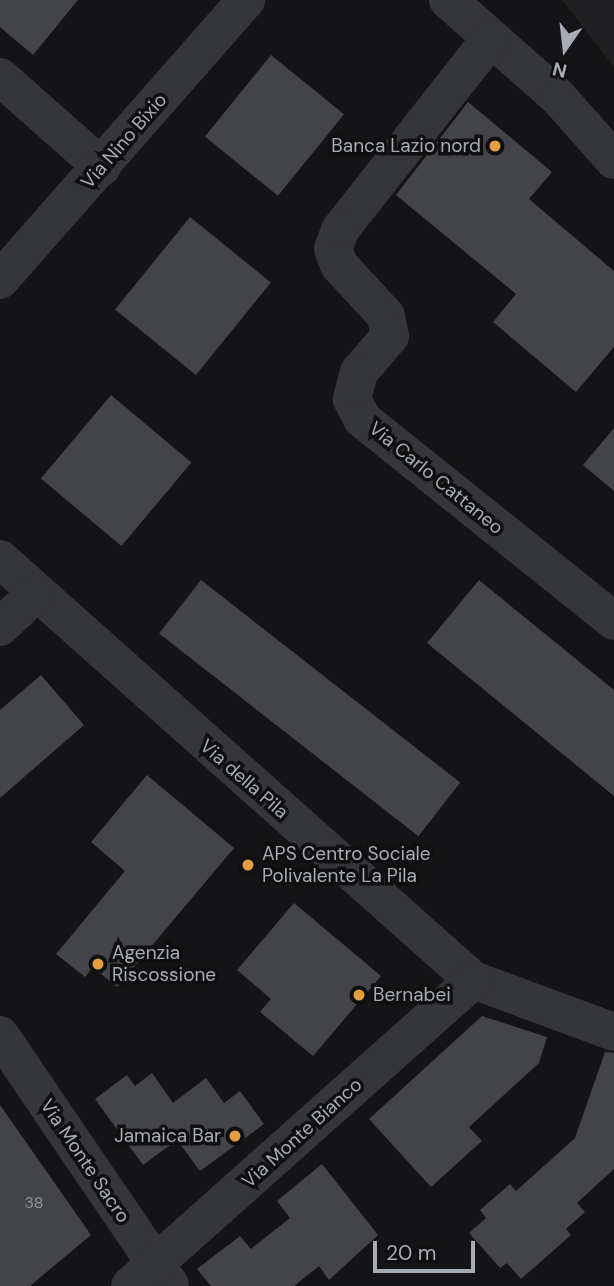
<!DOCTYPE html>
<style>
body{margin:0}
#map{position:relative;width:614px;height:1286px;overflow:hidden;background:#141416;font-family:"DM Sans",sans-serif}
div>[style]{position:absolute}
[style*='--x']{left:calc(var(--x)*1px);top:calc(var(--y)*1px);width:calc(var(--w)*1px);rotate:calc(var(--a)*1deg)}
.built>*{inset:0;background:#202022}
.building>*{inset:0;background:#434448;transform-origin:0 0}
.minor>*{height:38px;margin:-19px;padding:0 19px;transform-origin:19px;border-radius:19px;background:#35363a}
.dots>*{width:19px;height:19px;translate:-50% -50%;box-sizing:border-box;border:4px solid #0f0f10;border-radius:50%}
span{translate:-50% -50%;white-space:nowrap;text-align:center;line-height:1.15;-webkit-text-stroke:7px #0f0f10;paint-order:stroke}
.number-label{font-size:16px;color:#8e929a}
.number-label span{-webkit-text-stroke-width:0}
.street-label{font-size:19px;color:#a7acb5}
.poi-label{font-size:19px;color:#a7acb5}
.right{translate:-100% -50%;text-align:right}
.left{translate:0 -50%;text-align:left}
.north{position:absolute;left:530px;top:14px;width:70px;height:70px;-webkit-text-stroke:5px #0f0f10;paint-order:stroke;rotate:194deg;font-size:19px;font-weight:700;line-height:28px;text-align:center;color:#a7acb5}
.north::after{content:'';display:block;margin:auto;width:24px;height:32px;background:#a7acb5;clip-path:polygon(50% 0,100% 100%,50% 72%,0 100%)}
.scale{position:absolute;left:373px;top:1241px;width:102px;height:32px;box-sizing:border-box;border:4px solid #a7acb5;border-top:0;padding-left:9px;font-size:21px;line-height:24px;white-space:nowrap;color:#a7acb5;-webkit-text-stroke:5px #0f0f10;paint-order:stroke}
</style>
<div id="map">
<div class="built">
<div style="clip-path:polygon(562px 0,614px 0,614px 67px)"></div>
</div>
<div class="building">
<div style="clip-path:polygon(0 0,78px 0,33px 55px,0 27px)"></div>
<div style="left:271px;top:55px;width:94px;height:105px;rotate:39deg"></div>
<div style="clip-path:polygon(468px 102px,552px 172px,529px 199px,614px 271px,614px 347px,576px 392px,493px 322px,516px 294px,396px 195px)"></div>
<div style="left:190px;top:217px;width:104px;height:119px;rotate:39deg"></div>
<div style="left:111px;top:395px;width:105px;height:109px;rotate:40deg"></div>
<div style="clip-path:polygon(614px 428px,614px 491px,583px 465px)"></div>
<div style="left:201px;top:580px;width:329px;height:68px;rotate:38deg"></div>
<div style="clip-path:polygon(479px 580px,614px 690px,614px 796px,427px 643px)"></div>
<div style="clip-path:polygon(41px 675px,84px 725px,0 798px,0 710px)"></div>
<div style="clip-path:polygon(147px 775px,234px 848px,117px 987px,93px 967px,85px 977px,56px 954px,125px 871px,91px 842px)"></div>
<div style="clip-path:polygon(294px 903px,381px 976px,313px 1056px,260px 1012px,271px 999px,237px 970px)"></div>
<div style="clip-path:polygon(482px 1016px,547px 1037px,539px 1063px,469px 1127px,482px 1141px,431px 1187px,369px 1119px)"></div>
<div style="clip-path:polygon(605px 1052px,614px 1053px,614px 1169px,577px 1203px,585px 1212px,566px 1229px,571px 1235px,521px 1279px,507px 1263px,500px 1268px,469px 1233px,486px 1218px,480px 1210px,510px 1184px,516px 1191px,575px 1138px)"></div>
<div style="clip-path:polygon(152px 1073px,173px 1103px,206px 1078px,224px 1103px,240px 1091px,264px 1124px,200px 1171px,177px 1140px,143px 1165px,95px 1099px,127px 1075px,135px 1086px)"></div>
<div style="clip-path:polygon(0 1105px,91px 1235px,30px 1286px,0 1286px)"></div>
<div style="clip-path:polygon(322px 1164px,378px 1235px,329px 1280px,319px 1266px,294px 1286px,211px 1286px,197px 1269px,240px 1236px,251px 1249px,290px 1218px,277px 1201px)"></div>
</div>
<div class="minor">
<div style="--x:448;--y:0;--w:147;--a:41.4"></div>
<div style="--x:558;--y:97;--w:84;--a:48.4"></div>
<div style="--x:491;--y:38;--w:244;--a:128.2"></div>
<div style="--x:340;--y:230;--w:20;--a:110"></div>
<div style="--x:333;--y:249;--w:17;--a:69"></div>
<div style="--x:339;--y:265;--w:69;--a:47.3"></div>
<div style="--x:386;--y:316;--w:20;--a:79"></div>
<div style="--x:390;--y:336;--w:48;--a:130.7"></div>
<div style="--x:359;--y:372;--w:28;--a:105"></div>
<div style="--x:352;--y:399;--w:22;--a:63"></div>
<div style="--x:362;--y:419;--w:323;--a:38.7"></div>
<div style="--x:0;--y:77;--w:136;--a:41.4"></div>
<div style="--x:0;--y:280;--w:373;--a:-48.7"></div>
<div style="--x:0;--y:559;--w:633;--a:41.67"></div>
<div style="--x:473;--y:980;--w:150;--a:20.2"></div>
<div style="--x:0;--y:627;--w:48;--a:-43.3"></div>
<div style="--x:0;--y:1035;--w:302;--a:55.8"></div>
<div style="--x:130;--y:1286;--w:460;--a:-41.7"></div>
</div>
<div class="dots">
<div style="left:495px;top:146px;background:#e29e3f"></div>
<div style="left:248px;top:865px;background:#e29e3f"></div>
<div style="left:98px;top:964px;background:#e29e3f"></div>
<div style="left:359px;top:995px;background:#e29e3f"></div>
<div style="left:235px;top:1136px;background:#e29e3f"></div>
</div>
<div class="number-label">
<span style="left:34px;top:1203px">38</span>
</div>
<div class="street-label">
<span style="left:124px;top:141px;rotate:-49deg">Via Nino Bixio</span>
<span style="left:436px;top:478px;rotate:39deg">Via Carlo Cattaneo</span>
<span style="left:244px;top:779px;rotate:41deg">Via della Pila</span>
<span style="left:302px;top:1133px;rotate:-42deg">Via Monte Bianco</span>
<span style="left:85px;top:1161px;rotate:56deg">Via Monte Sacro</span>
</div>
<div class="poi-label">
<span class="right" style="left:481px;top:146px">Banca Lazio nord</span>
<span class="left" style="left:262px;top:865px">APS Centro Sociale<br>Polivalente La Pila</span>
<span class="left" style="left:112px;top:964px">Agenzia<br>Riscossione</span>
<span class="left" style="left:373px;top:995px">Bernabei</span>
<span class="right" style="left:221px;top:1136px">Jamaica Bar</span>
</div>
<div class="north">N</div>
<div class="scale">20 m</div>
</div>
